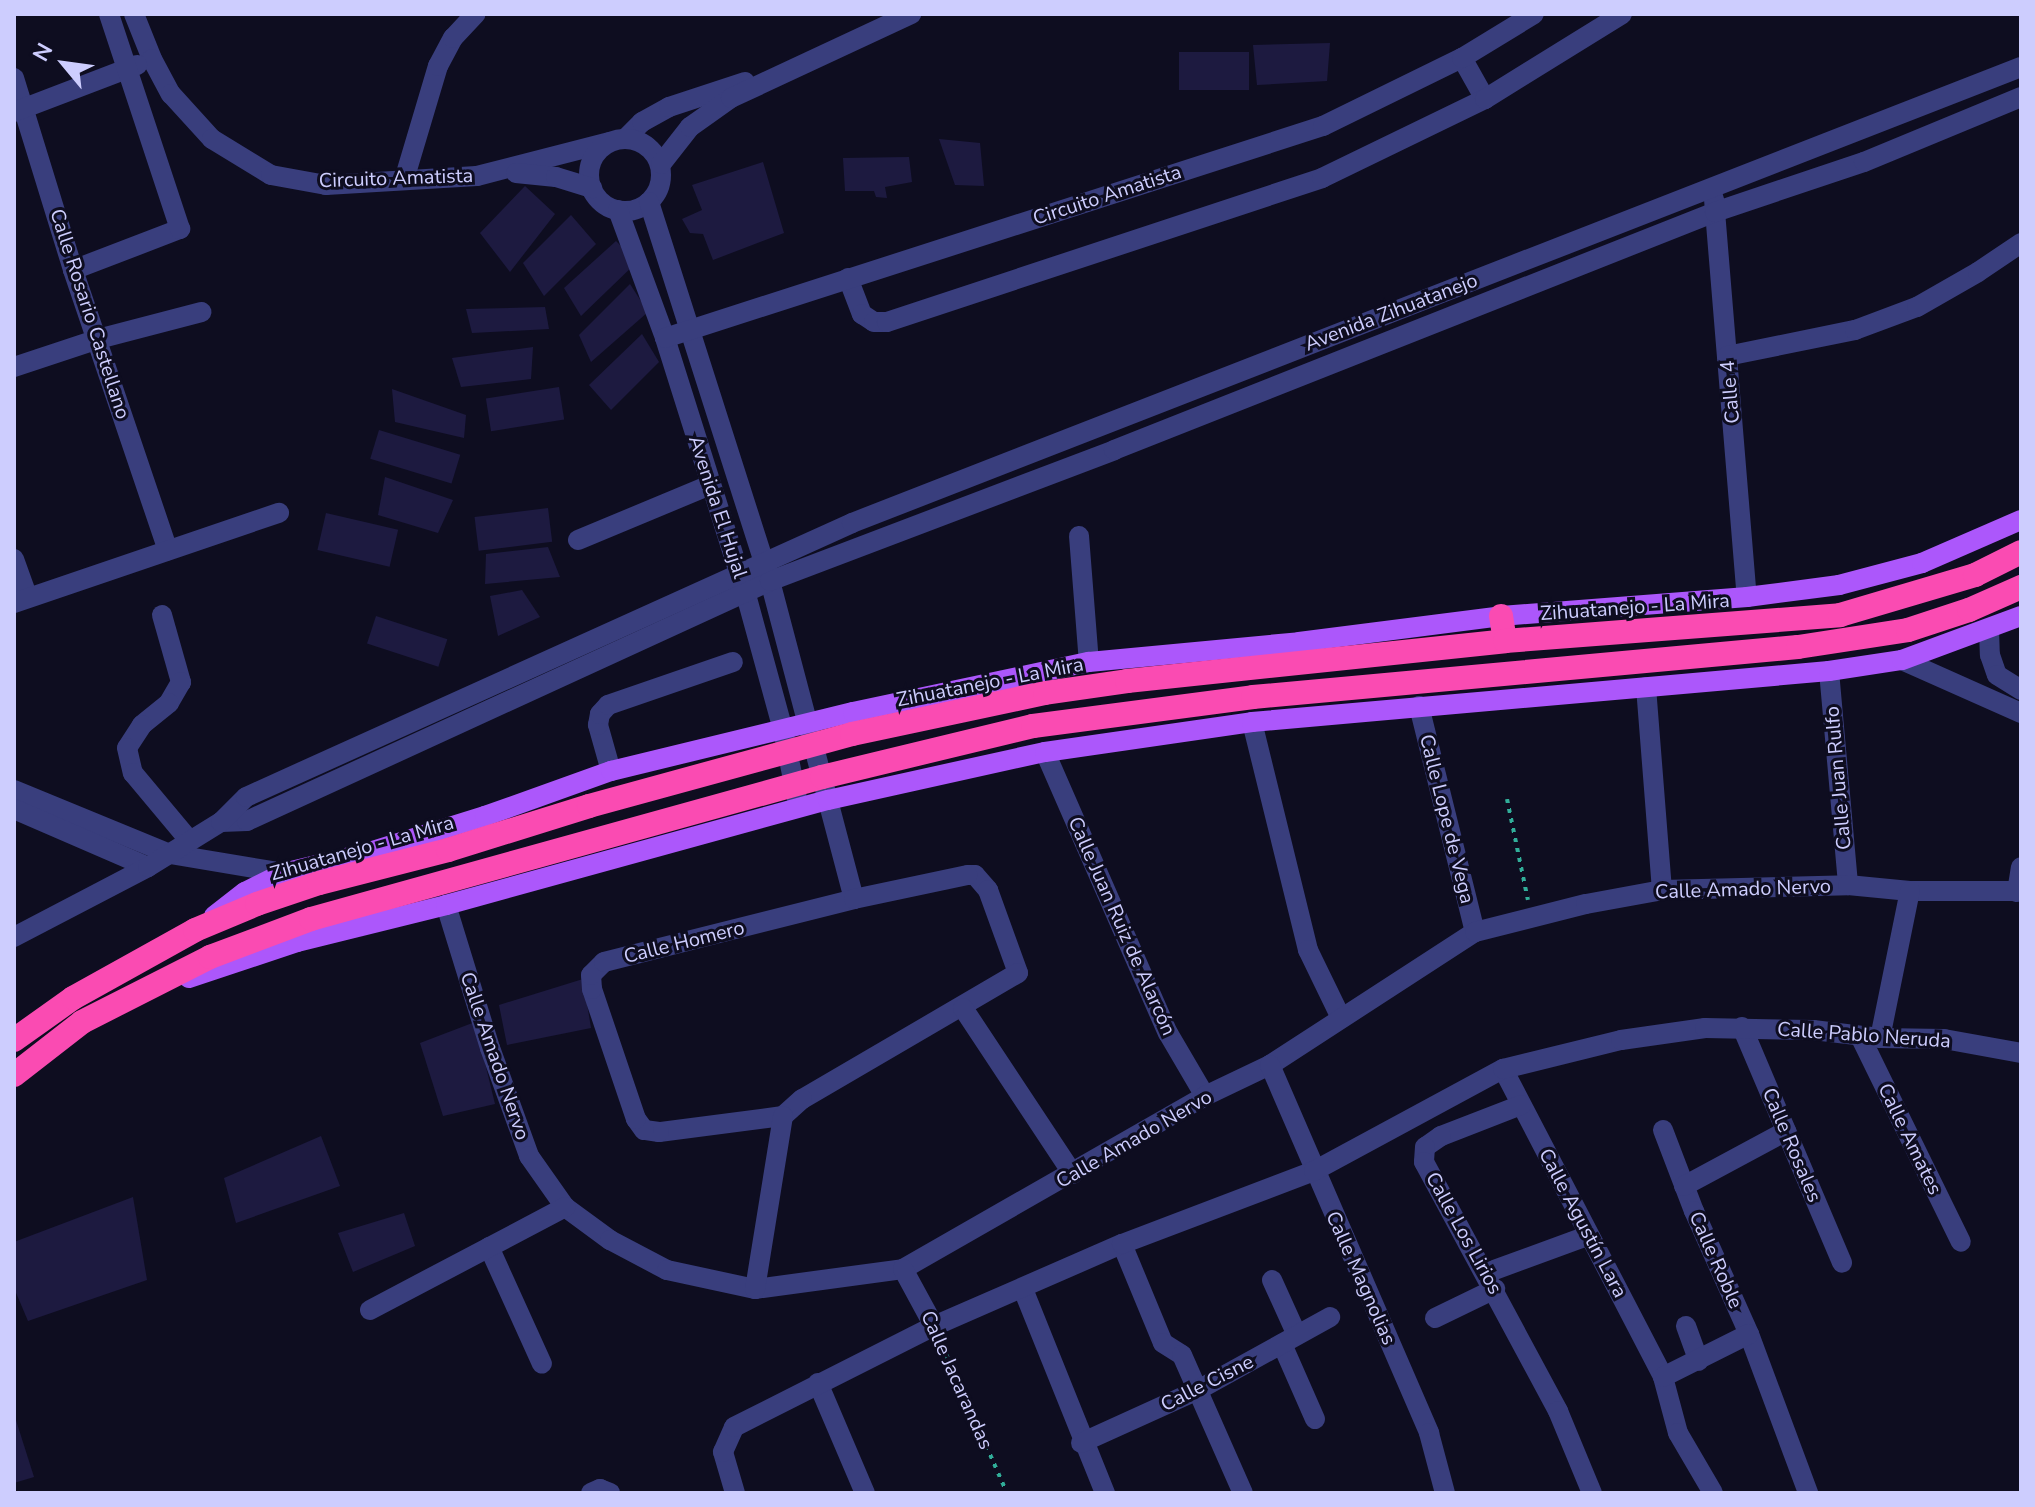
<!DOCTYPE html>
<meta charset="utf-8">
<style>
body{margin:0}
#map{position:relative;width:2035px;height:1507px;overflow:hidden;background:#0e0d20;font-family:"Nunito Sans",sans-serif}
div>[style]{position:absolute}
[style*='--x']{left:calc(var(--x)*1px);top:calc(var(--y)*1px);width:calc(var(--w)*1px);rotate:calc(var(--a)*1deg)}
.building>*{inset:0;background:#1d1a40;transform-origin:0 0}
.path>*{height:4px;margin-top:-2px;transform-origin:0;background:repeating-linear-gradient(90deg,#31ae99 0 4px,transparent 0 10px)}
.minor>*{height:20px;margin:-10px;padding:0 10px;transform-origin:10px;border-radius:10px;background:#393e7d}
.minor>.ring{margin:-10px;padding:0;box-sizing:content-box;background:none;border:20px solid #393e7d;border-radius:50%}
.major>*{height:20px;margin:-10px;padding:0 10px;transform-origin:10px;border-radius:10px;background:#ac57fb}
.highway>*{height:24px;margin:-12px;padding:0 12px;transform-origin:12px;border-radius:12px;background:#fa4bb2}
span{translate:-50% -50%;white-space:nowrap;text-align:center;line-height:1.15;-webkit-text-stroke:6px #0e0d20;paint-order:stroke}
.street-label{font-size:20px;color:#cdcdfe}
.frame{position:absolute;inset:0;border:16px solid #cdcdfe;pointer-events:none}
.north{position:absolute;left:24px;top:24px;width:80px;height:80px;-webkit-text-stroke:6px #0e0d20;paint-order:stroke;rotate:299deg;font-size:22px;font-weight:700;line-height:32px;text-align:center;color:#cdcdfe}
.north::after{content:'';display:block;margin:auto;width:28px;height:36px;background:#cdcdfe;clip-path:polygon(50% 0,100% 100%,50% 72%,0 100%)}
</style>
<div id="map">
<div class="building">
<div style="clip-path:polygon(1330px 43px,1327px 81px,1257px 85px,1253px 45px)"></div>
<div style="left:1249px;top:52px;width:38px;height:70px;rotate:90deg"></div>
<div style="clip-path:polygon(939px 139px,980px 143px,984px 186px,955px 185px)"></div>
<div style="clip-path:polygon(909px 157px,912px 182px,885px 187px,887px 198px,876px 197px,874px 191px,845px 191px,843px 158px)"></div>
<div style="clip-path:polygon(763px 162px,784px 233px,713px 260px,703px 234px,690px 233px,682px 219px,702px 210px,692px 185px)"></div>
<div style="clip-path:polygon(525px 186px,555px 214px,510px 272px,480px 233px)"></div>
<div style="clip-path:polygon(571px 215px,596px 244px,544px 296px,523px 263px)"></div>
<div style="clip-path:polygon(616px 241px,637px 262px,581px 316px,564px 288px)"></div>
<div style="clip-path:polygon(630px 284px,648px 312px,591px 362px,579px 335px)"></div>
<div style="clip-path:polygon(545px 307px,549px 329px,472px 333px,466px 309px)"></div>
<div style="clip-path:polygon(642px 334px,659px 362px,611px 410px,589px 385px)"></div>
<div style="clip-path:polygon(533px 347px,531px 379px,461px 387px,452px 358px)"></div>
<div style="left:559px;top:387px;width:33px;height:74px;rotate:81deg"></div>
<div style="clip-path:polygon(392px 389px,466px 415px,464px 438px,395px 422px)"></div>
<div style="left:379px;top:430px;width:85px;height:30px;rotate:17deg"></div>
<div style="clip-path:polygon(385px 477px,453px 500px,438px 533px,378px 515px)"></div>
<div style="left:548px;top:508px;width:34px;height:74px;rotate:83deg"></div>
<div style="left:326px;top:513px;width:74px;height:38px;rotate:13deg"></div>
<div style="clip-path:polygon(548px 547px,560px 577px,485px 584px,486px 554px)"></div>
<div style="clip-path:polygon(522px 590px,540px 617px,498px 636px,490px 596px)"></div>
<div style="left:376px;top:616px;width:75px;height:29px;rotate:18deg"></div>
<div style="clip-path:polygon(583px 979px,591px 1028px,507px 1045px,499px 1005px)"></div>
<div style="clip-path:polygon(475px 1022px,495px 1104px,443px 1116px,420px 1043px)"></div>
<div style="clip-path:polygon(321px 1136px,340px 1186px,236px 1223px,224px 1178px)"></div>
<div style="clip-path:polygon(133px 1197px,147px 1280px,28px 1321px,14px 1288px,14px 1242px)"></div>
<div style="clip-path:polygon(404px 1213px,415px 1246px,353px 1272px,338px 1233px)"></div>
<div style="clip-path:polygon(14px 1414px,34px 1477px,14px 1483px)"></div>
</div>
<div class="path">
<div style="--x:1507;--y:799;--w:103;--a:78.3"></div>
<div style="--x:942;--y:1345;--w:162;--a:66.3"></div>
</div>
<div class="minor">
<div style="--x:134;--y:14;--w:48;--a:68.2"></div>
<div style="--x:152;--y:59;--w:40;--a:62"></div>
<div style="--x:171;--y:94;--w:61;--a:47.7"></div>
<div style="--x:212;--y:139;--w:69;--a:31.4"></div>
<div style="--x:271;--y:175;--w:56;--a:10.3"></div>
<div style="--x:326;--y:185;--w:151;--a:-3.4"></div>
<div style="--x:477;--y:176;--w:136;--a:-14.4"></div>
<div style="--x:1462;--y:58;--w:47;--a:60.7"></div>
<div style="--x:14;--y:78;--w:201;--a:72.9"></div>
<div style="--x:73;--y:270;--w:296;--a:71.3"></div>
<div style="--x:14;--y:112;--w:132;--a:-20.9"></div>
<div style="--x:625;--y:139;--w:24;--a:-45"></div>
<div style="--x:642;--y:122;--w:31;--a:-29"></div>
<div style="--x:669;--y:107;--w:80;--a:-18.2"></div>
<div class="ring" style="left:589px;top:139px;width:52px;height:52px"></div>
<div style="--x:661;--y:164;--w:47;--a:-51.9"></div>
<div style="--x:690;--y:127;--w:50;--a:-35.3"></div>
<div style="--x:731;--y:98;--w:199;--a:-25"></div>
<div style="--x:516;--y:173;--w:40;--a:5.7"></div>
<div style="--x:556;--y:177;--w:38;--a:17"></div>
<div style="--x:404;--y:180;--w:119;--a:-73.4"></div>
<div style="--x:438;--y:66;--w:32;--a:-62"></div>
<div style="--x:453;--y:38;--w:33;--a:-47"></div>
<div style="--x:1714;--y:199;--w:399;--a:85.3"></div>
<div style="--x:649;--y:202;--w:398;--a:72.3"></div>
<div style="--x:770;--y:581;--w:329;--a:75.2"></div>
<div style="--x:618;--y:210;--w:136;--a:69.8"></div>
<div style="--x:665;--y:338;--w:265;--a:72.5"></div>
<div style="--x:745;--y:591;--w:144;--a:74.7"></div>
<div style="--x:783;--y:730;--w:70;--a:78.5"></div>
<div style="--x:73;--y:270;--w:115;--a:-21"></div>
<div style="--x:180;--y:229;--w:226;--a:-108.3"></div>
<div style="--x:848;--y:278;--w:39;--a:69"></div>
<div style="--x:862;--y:314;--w:14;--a:34"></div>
<div style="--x:874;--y:322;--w:13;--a:0"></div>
<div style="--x:887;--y:322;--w:458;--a:-18.3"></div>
<div style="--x:1322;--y:178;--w:181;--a:-25.9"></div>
<div style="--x:1485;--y:99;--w:161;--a:-31.8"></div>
<div style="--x:665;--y:338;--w:691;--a:-17.86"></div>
<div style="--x:1323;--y:126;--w:155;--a:-26.1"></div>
<div style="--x:1462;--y:58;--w:84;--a:-31.4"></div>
<div style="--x:1727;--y:356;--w:131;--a:-11.5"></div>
<div style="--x:1855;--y:330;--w:66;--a:-20.4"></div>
<div style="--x:1917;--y:307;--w:70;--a:-29.8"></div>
<div style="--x:1978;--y:272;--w:52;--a:-34"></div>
<div style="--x:14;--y:367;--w:89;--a:-18.4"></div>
<div style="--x:98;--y:339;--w:107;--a:-14.6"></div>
<div style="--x:1079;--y:536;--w:126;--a:85.5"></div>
<div style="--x:578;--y:540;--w:143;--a:-22.6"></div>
<div style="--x:14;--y:559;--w:41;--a:70.3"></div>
<div style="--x:14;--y:603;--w:280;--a:-18.8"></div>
<div style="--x:162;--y:615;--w:70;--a:74.2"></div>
<div style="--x:181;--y:682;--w:24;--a:120"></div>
<div style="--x:169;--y:703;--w:35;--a:141"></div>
<div style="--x:142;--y:725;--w:27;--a:123"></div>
<div style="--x:127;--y:748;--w:26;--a:77"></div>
<div style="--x:133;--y:773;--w:87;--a:50.1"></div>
<div style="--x:1989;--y:630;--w:25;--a:88"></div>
<div style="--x:1990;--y:655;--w:21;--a:71"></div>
<div style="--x:1997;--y:675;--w:28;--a:32"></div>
<div style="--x:1902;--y:660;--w:130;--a:24"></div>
<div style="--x:1829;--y:671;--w:215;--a:84.9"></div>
<div style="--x:1646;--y:687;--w:204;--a:85.5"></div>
<div style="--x:1419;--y:706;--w:233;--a:76.1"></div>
<div style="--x:1252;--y:722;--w:235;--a:76.2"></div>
<div style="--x:1308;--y:950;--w:76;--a:64.1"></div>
<div style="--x:1045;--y:752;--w:307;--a:66.4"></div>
<div style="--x:1168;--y:1033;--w:73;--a:59.6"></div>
<div style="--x:611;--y:771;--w:48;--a:-105.8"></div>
<div style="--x:598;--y:725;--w:11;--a:-80"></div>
<div style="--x:600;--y:714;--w:12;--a:-48"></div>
<div style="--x:608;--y:705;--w:132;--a:-19"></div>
<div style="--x:14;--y:790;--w:169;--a:22.3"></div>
<div style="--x:170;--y:854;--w:115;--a:9.5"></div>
<div style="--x:14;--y:809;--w:146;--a:23.4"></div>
<div style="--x:221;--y:822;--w:26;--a:-2"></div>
<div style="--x:247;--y:821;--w:575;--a:-24.65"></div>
<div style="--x:770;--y:581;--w:368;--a:-20.8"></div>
<div style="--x:1114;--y:450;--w:646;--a:-21.6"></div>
<div style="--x:1715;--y:212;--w:157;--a:-18.6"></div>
<div style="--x:1864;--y:162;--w:170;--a:-22.5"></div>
<div style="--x:968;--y:875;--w:7;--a:0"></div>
<div style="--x:975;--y:875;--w:20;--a:49"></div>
<div style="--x:988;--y:890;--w:88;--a:70.1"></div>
<div style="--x:1018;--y:973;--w:250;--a:149.7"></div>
<div style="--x:802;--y:1099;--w:25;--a:138"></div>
<div style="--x:783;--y:1116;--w:125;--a:172.6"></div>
<div style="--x:659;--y:1132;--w:15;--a:-172"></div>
<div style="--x:644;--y:1130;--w:14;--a:-126"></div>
<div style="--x:636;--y:1119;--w:137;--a:-108.7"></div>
<div style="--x:592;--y:989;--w:14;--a:-94"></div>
<div style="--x:591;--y:975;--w:18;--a:-45"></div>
<div style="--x:604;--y:962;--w:258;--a:-14.1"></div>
<div style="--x:854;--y:899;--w:116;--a:-11.9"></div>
<div style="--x:2017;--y:892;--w:25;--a:-81"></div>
<div style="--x:446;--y:905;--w:150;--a:72.9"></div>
<div style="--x:490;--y:1048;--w:115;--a:70.1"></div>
<div style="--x:529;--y:1156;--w:62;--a:54.8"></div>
<div style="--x:565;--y:1207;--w:56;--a:36.3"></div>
<div style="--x:610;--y:1240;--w:64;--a:27.8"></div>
<div style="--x:667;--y:1270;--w:90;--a:12.2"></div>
<div style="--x:755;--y:1289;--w:149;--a:-7.7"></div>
<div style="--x:903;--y:1269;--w:348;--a:-29.8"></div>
<div style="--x:1205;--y:1096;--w:72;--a:-25.5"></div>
<div style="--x:1270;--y:1065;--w:244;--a:-33"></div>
<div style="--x:1475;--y:932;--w:114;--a:-14.2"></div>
<div style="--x:1586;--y:904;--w:77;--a:-10.4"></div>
<div style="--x:1662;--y:890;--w:186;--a:-1.5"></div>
<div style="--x:1848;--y:885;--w:62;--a:5.5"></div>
<div style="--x:1910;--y:891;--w:111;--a:0"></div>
<div style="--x:14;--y:937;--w:151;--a:-27.6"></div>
<div style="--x:148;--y:867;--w:86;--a:-31.7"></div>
<div style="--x:221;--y:822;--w:35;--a:-45"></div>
<div style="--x:246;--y:797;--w:665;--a:-24.33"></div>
<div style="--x:852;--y:523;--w:1255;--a:-21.31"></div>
<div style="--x:963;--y:1008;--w:199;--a:56.5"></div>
<div style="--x:1742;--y:1027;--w:256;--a:67"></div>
<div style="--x:1860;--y:1036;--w:229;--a:63.9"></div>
<div style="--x:1880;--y:1038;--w:150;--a:-78.5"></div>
<div style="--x:1270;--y:1065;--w:401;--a:66.6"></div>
<div style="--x:1429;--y:1433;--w:62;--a:75.1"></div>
<div style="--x:1503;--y:1069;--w:347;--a:62.5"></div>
<div style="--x:1663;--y:1377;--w:58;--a:75"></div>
<div style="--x:1678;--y:1433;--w:69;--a:59.7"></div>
<div style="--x:1521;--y:1105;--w:86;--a:158.8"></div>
<div style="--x:1441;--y:1136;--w:19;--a:145"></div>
<div style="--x:1425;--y:1147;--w:15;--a:94"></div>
<div style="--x:1424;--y:1162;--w:283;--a:61.7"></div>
<div style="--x:1558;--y:1411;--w:89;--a:67.5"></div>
<div style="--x:1663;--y:1130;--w:87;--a:69.1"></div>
<div style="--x:1694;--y:1211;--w:135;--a:65.9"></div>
<div style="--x:1749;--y:1334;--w:170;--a:69.6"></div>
<div style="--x:1684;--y:1186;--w:116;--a:-28.3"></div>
<div style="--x:1122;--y:1244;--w:107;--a:67.5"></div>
<div style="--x:1163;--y:1343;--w:22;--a:32"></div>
<div style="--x:1182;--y:1355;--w:151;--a:66.2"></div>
<div style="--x:489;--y:1247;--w:128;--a:65.6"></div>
<div style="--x:903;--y:1269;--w:65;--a:61.5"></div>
<div style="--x:1486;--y:1273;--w:108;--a:-20.1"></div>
<div style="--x:1272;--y:1280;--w:58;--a:65.6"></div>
<div style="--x:755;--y:1289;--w:175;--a:-80.8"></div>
<div style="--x:1023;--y:1289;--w:220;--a:68.1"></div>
<div style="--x:370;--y:1310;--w:221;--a:-27.8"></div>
<div style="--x:1435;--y:1318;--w:67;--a:-25.8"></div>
<div style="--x:1686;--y:1326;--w:37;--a:70"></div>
<div style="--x:1282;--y:1344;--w:82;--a:66.3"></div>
<div style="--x:1663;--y:1377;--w:96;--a:-26.6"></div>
<div style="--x:818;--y:1383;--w:120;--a:66.9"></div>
<div style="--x:1081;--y:1443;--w:128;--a:-24.4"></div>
<div style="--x:1198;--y:1390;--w:151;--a:-28.9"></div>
<div style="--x:591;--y:1493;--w:10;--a:-24"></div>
<div style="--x:600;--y:1489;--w:11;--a:22"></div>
<div style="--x:735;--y:1493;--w:43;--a:-106.3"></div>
<div style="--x:723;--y:1452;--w:27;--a:-66"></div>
<div style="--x:734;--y:1427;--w:224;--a:-26.8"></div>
<div style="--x:934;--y:1326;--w:205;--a:-23.6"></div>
<div style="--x:1122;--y:1244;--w:205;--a:-20.8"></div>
<div style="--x:1314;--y:1171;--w:215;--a:-28.4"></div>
<div style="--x:1503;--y:1069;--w:122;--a:-13.8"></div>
<div style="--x:1621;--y:1040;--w:85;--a:-8.1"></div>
<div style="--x:1705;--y:1028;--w:108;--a:1.1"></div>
<div style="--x:1813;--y:1030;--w:67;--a:6.8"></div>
<div style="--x:1880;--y:1038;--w:64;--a:0.9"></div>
<div style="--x:1944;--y:1039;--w:78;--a:10.3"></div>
</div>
<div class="major">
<div style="--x:214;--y:916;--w:39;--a:-38"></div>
<div style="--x:245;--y:892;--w:42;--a:-26.6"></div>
<div style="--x:283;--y:873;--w:85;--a:-13.5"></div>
<div style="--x:366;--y:853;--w:125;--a:-17.3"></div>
<div style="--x:485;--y:816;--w:134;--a:-19.7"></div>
<div style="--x:611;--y:771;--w:249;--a:-13.7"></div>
<div style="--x:853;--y:712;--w:241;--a:-12"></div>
<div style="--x:1089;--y:662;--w:211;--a:-5.4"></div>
<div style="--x:1299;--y:642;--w:204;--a:-7.3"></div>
<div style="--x:1501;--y:616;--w:247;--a:-4.4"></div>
<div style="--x:1747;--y:597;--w:93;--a:-7.4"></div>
<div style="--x:1839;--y:585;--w:86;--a:-14.8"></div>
<div style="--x:1922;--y:563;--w:108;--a:-23.5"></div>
<div style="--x:189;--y:978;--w:114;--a:-18.4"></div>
<div style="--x:297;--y:942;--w:154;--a:-13.9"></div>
<div style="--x:446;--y:905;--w:396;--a:-15.4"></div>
<div style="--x:828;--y:800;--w:222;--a:-12.5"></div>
<div style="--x:1045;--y:752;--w:209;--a:-8.2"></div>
<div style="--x:1252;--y:722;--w:579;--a:-5.05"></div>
<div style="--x:1829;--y:671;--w:74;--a:-8.6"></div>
<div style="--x:1902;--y:660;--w:127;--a:-20.3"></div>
</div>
<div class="highway">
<div style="--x:1501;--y:616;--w:25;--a:81"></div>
<div style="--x:14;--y:1040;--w:72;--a:-35.4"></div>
<div style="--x:73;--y:998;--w:140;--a:-29.1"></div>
<div style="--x:195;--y:930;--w:67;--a:-22.8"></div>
<div style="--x:257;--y:904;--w:65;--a:-18.7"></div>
<div style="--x:319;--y:883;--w:133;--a:-14.3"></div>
<div style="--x:448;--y:850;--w:148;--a:-17.3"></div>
<div style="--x:589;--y:806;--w:273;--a:-15.3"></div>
<div style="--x:852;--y:734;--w:197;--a:-12"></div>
<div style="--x:1045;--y:693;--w:83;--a:-8.3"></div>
<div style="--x:1127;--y:681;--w:380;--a:-6"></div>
<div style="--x:1505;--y:641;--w:336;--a:-4.4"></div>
<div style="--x:1840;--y:615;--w:141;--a:-16.5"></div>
<div style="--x:1975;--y:575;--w:51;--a:-26.6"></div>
<div style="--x:14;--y:1075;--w:86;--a:-37.9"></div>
<div style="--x:82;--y:1022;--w:144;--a:-26.9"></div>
<div style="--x:210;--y:957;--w:108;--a:-20.6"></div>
<div style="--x:311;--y:919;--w:530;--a:-15.53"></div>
<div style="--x:822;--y:777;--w:217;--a:-13.6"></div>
<div style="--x:1033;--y:726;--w:222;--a:-7.5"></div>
<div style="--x:1253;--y:697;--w:547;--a:-5.24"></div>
<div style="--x:1798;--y:647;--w:111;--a:-8.8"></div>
<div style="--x:1908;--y:630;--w:64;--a:-18.2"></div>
<div style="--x:1969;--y:610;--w:57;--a:-23.9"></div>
</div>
<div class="street-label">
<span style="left:396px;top:178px;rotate:-2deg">Circuito Amatista</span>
<span style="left:1107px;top:195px;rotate:-18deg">Circuito Amatista</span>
<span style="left:1391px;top:312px;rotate:-21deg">Avenida Zihuatanejo</span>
<span style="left:90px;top:314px;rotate:72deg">Calle Rosario Castellano</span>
<span style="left:1730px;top:392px;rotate:-95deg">Calle 4</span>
<span style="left:718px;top:507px;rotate:72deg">Avenida El Hujal</span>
<span style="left:1635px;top:607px;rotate:-4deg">Zihuatanejo - La Mira</span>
<span style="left:990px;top:682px;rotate:-11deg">Zihuatanejo - La Mira</span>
<span style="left:1838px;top:778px;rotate:-95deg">Calle Juan Rulfo</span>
<span style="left:1447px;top:819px;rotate:76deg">Calle Lope de Vega</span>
<span style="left:362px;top:848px;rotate:-16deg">Zihuatanejo - La Mira</span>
<span style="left:1743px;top:889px;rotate:-2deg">Calle Amado Nervo</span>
<span style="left:1122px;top:926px;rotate:66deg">Calle Juan Ruiz de Alarcón</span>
<span style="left:684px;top:942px;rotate:-14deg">Calle Homero</span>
<span style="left:1864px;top:1035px;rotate:4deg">Calle Pablo Neruda</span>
<span style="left:495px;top:1056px;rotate:71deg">Calle Amado Nervo</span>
<span style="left:1134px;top:1139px;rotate:-30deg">Calle Amado Nervo</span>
<span style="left:1910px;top:1139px;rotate:64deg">Calle Amates</span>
<span style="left:1792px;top:1145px;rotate:67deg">Calle Rosales</span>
<span style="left:1583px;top:1223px;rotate:62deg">Calle Agustín Lara</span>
<span style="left:1464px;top:1233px;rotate:61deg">Calle Los Lirios</span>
<span style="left:1716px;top:1260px;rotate:66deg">Calle Roble</span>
<span style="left:1361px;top:1278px;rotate:66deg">Calle Magnolias</span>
<span style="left:957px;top:1380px;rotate:66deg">Calle Jacarandas</span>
<span style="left:1207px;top:1383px;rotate:-27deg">Calle Cisne</span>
</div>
<div class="frame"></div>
<div class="north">N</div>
</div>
